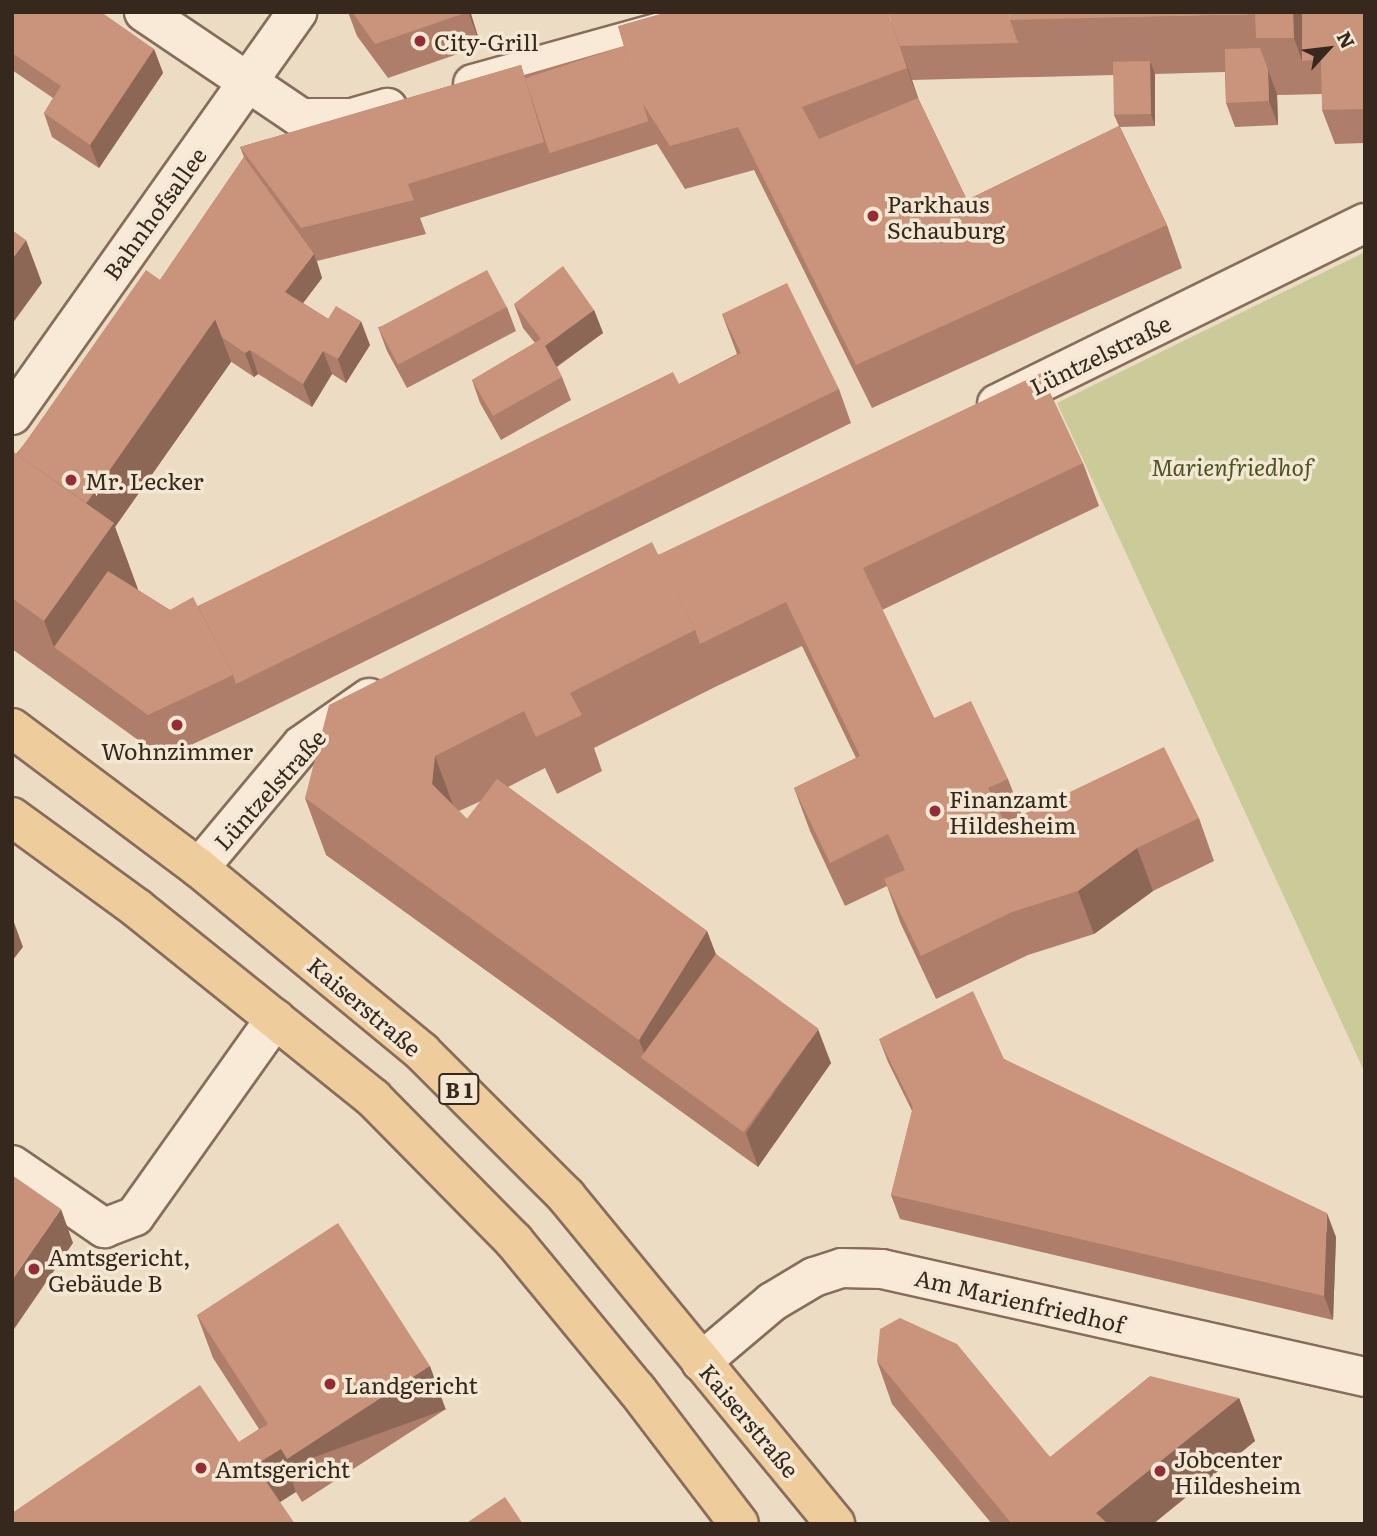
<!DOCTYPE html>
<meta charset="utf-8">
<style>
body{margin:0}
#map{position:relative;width:1377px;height:1536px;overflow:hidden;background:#eddcc4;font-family:Literata,serif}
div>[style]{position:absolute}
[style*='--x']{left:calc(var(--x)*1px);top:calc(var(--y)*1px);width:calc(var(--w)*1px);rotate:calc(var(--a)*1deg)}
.green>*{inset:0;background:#cacb98}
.roads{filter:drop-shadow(2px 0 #876d5b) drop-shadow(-2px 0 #876d5b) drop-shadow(0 2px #876d5b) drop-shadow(0 -2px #876d5b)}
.minor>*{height:38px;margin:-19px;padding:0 19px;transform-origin:19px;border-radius:19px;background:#f8ead7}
.major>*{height:38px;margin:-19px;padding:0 19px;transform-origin:19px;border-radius:19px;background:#efcc9c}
.wall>*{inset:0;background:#ae7e6a}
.shaded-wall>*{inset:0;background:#8d6756;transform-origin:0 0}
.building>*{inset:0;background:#ca937b;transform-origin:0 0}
.dots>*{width:19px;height:19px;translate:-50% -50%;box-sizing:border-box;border:4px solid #f4e7d3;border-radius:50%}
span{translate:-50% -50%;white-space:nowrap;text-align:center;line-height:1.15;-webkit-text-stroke:7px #f4e7d3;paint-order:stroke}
.shield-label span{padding:2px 5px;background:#f4e7d3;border:2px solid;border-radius:5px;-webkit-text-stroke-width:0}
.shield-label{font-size:21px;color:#37281e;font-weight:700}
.poi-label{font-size:23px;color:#37281e}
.left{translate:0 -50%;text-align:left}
.street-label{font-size:23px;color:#37281e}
.park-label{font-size:23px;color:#4c5326;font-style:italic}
.frame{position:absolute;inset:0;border:14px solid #37281e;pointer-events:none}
.north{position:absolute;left:1293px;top:14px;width:70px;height:70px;-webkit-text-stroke:5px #f4e7d3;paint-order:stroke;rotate:63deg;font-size:19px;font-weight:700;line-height:28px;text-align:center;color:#37281e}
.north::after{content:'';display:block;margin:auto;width:24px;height:32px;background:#37281e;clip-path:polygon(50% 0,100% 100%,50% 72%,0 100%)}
</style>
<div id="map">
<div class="green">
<div style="clip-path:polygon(1365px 252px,1365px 1073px,1057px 403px)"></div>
</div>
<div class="roads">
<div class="minor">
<div style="--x:144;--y:12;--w:189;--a:34"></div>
<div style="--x:301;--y:118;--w:51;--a:0"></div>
<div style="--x:352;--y:118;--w:37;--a:-16"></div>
<div style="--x:473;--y:84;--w:270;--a:-15.5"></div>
<div style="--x:997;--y:404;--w:410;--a:-26.2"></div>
<div style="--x:12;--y:415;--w:494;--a:-54.7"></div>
<div style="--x:199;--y:868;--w:160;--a:-50.1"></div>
<div style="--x:302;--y:745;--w:82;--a:-35"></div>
<div style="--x:12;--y:1165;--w:112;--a:34.4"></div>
<div style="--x:104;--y:1228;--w:33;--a:-21"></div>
<div style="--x:135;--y:1216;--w:242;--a:-54.6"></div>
<div style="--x:701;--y:1362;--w:93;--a:-40.2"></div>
<div style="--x:772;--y:1302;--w:49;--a:-30.8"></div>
<div style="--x:814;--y:1277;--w:29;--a:-18"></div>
<div style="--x:842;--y:1268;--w:40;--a:1.4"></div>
<div style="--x:882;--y:1269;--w:495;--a:12.6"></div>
</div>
<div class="major">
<div style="--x:12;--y:728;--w:234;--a:36.8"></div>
<div style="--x:199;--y:868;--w:289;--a:39.5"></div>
<div style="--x:422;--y:1052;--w:204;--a:45"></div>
<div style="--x:566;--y:1196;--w:424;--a:50.6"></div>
<div style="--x:12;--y:817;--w:156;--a:36.1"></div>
<div style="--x:138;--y:909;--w:302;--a:38.8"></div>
<div style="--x:373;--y:1098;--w:201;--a:45.4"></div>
<div style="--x:514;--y:1241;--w:193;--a:50.5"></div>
<div style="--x:637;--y:1390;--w:168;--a:52.7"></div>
</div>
</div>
<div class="wall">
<div style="clip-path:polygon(12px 12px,154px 49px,163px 73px,99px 168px,52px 137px,44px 113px,53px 98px,12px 70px)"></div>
<div style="clip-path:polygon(348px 12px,472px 12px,471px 14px,481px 46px,388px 78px,357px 36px)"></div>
<div style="clip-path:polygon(evenodd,1365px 12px,1365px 143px,1335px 144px,1322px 110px,1322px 94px,1277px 95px,1277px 94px,1278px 125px,1235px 127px,1226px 103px,1225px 72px,1155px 74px,1155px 126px,1120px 127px,1167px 225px,1182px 268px,872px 408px,754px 170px,685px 189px,657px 144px,420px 218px,426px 234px,317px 261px,322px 278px,303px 303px,370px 345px,346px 383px,332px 374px,312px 407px,258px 374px,254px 377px,230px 361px,231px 362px,115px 527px,138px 590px,170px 610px,198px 606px,679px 384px,737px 354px,722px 314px,839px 389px,851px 423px,249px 718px,163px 758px,12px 649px,12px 451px,16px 454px,160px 280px,244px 157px,240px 147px,521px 65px,524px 75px,624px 46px,618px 26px,1365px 12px,1114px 75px,1114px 115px,1119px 126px,967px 200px,919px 100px,912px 80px,1114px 75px)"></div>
<div style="clip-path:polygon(514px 304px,594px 310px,603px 333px,557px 367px,562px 377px,571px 400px,501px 440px,480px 403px,472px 380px,535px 343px,523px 328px)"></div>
<div style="clip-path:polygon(507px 307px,516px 331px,407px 388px,387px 351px,378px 327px)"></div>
<div style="clip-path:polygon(evenodd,1083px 463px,1099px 506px,882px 610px,934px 718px,1008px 779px,1022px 815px,1199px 818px,1214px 861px,1153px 891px,1094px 934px,1028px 955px,936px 999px,900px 922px,887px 886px,845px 906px,810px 831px,794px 788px,856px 758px,802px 646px,715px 687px,594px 748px,602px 771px,557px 794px,545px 768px,508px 787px,707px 931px,716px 954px,831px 1063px,758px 1167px,326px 855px,305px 798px,658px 555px,1083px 463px,481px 801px,467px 819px,459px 811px,481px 801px)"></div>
<div style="clip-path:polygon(879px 1039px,1004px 1059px,1336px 1237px,1333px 1320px,900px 1219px,891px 1195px,912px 1111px,888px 1062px)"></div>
<div style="clip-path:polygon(197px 1315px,446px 1409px,302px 1502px,296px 1492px,239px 1442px,259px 1429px,213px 1358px)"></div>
<div style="clip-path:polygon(877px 1361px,1050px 1457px,1239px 1398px,1255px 1441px,1153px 1524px,992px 1524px,892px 1404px)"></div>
</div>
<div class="shaded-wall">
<div style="clip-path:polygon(468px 12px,472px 12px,471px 14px,481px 46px)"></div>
<div style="clip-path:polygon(1293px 12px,1313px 12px,1302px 61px,1294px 38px)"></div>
<div style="clip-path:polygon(900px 47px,912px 80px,922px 111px,907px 68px)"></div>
<div style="clip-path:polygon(154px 49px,163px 73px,99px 168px,90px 145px)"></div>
<div style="clip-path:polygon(1150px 61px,1155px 74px,1155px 126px,1151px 114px)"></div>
<div style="clip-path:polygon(1268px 70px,1277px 94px,1278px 125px,1269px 101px)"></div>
<div style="clip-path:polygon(26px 240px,42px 283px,12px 324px,12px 259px)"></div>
<div style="clip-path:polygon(314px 254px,322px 278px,294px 315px,285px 292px)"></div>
<div style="clip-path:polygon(594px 310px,603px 333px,553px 369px,545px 346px)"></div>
<div style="clip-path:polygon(215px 319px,231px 362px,115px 527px,139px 592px,54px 647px,44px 621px,76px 516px)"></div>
<div style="clip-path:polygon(361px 321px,370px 345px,346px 383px,338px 359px)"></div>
<div style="clip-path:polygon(250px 350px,258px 374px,254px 377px,245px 353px)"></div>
<div style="clip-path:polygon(323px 351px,332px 374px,312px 407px,303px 384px)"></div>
<div style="clip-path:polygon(435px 756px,456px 813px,432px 784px)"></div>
<div style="clip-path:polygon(1137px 848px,1153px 891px,1094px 934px,1078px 891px)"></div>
<div style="clip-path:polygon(12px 917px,23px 947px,12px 961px)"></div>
<div style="clip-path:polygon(707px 931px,728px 988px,648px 1063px,639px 1040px)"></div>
<div style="clip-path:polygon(818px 1029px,831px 1063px,758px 1167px,746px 1133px)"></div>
<div style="clip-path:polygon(61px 1209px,73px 1243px,12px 1332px,12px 1280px)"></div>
<div style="clip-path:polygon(1327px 1213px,1336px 1237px,1333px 1320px,1324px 1296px)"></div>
<div style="left:430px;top:1366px;width:46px;height:171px;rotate:70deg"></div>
<div style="clip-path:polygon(1239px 1398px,1255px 1441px,1153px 1524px,1100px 1524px,1096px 1513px)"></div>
<div style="clip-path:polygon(281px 1449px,296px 1492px,271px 1508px,255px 1465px)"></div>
</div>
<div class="building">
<div style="clip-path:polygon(12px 12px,101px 12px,154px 49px,90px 145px,44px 113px,61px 86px,12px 53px)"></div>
<div style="clip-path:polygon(352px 12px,468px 12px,375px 44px)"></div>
<div style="clip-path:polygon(667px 12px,888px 12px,907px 68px,802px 107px,819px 139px,918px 98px,967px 200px,1119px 126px,1167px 225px,856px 365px,738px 127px,670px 146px,641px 101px,618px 26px)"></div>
<div style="clip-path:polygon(888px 12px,1009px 12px,1010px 20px,1018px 43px,900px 46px)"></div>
<div style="clip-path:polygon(1009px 12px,1293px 12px,1294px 38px,1256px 38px,1255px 14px,1010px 20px)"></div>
<div style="clip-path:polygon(1302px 12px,1365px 12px,1365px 109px,1322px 110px,1321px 59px,1302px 61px)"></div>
<div style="left:624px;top:46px;width:79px;height:104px;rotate:72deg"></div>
<div style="clip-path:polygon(1260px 48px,1268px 70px,1269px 101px,1226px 103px,1225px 49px)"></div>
<div style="left:1150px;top:61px;width:53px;height:37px;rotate:89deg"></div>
<div style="clip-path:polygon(521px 65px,544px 142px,408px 184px,414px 200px,301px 228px,240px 147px)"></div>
<div style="clip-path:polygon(244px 157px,314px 254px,285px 292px,328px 319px,336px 306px,361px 321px,338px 359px,323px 351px,303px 384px,250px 350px,245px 353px,222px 337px,215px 319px,160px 280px)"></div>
<div style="clip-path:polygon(12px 230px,26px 240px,12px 259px)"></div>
<div style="clip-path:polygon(563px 266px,594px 310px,545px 346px,562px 377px,493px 416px,472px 380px,541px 339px,514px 304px)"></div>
<div style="left:146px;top:270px;width:85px;height:225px;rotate:35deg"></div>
<div style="left:487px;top:270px;width:42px;height:123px;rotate:62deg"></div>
<div style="clip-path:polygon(787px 283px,839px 389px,236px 684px,233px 675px,198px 606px,673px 372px,679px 384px,741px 353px,722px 314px)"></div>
<div style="clip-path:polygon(1041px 373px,1083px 463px,863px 568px,934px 718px,971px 701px,1008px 779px,988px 788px,1005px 823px,1164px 747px,1199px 818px,1137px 848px,1078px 891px,1012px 912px,921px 956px,884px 879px,905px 870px,888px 834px,830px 863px,794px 788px,860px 756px,786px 602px,700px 644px,695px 630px,658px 555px)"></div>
<div style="clip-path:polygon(12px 451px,114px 523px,44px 621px,12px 598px)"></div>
<div style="clip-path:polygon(652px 542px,695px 630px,570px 693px,582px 715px,536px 737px,524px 711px,435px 756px,432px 784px,467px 819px,497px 779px,707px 931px,639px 1040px,305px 798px,329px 705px)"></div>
<div style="clip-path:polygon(108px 571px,170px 610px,193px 597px,233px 675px,148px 715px,54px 647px)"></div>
<div style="left:716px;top:954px;width:127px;height:128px;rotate:36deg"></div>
<div style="clip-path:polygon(973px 991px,1004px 1059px,1327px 1213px,1324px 1296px,891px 1195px,913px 1107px,879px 1039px)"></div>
<div style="clip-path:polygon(12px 1175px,61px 1209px,12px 1280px)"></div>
<div style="clip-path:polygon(338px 1223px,430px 1366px,287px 1459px,281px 1449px,255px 1465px,295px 1524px,12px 1524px,12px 1513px,200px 1385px,239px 1442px,268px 1424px,197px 1315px)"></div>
<div style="clip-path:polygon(900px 1318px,957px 1344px,1050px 1457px,1150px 1376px,1239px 1398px,1096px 1513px,1108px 1524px,1012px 1524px,877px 1361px,880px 1329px)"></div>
<div style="clip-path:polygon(505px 1497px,523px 1524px,465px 1524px)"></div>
</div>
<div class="dots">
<div style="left:420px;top:41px;background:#942c38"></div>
<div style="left:873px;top:216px;background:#942c38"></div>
<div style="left:71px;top:480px;background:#942c38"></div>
<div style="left:177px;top:725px;background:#942c38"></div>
<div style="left:935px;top:811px;background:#942c38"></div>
<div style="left:34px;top:1269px;background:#942c38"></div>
<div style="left:330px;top:1384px;background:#942c38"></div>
<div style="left:201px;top:1468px;background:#942c38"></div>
<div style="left:1160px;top:1471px;background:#942c38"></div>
</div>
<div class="shield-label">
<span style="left:459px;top:1089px">B 1</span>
</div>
<div class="poi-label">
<span class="left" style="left:434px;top:41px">City-Grill</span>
<span class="left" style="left:887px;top:216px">Parkhaus<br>Schauburg</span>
<span class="left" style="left:85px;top:480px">Mr. Lecker</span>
<span style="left:177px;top:750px">Wohnzimmer</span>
<span class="left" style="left:949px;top:811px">Finanzamt<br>Hildesheim</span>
<span class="left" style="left:48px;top:1269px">Amtsgericht,<br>Gebäude B</span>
<span class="left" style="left:344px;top:1384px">Landgericht</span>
<span class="left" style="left:1174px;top:1471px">Jobcenter<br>Hildesheim</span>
<span class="left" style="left:215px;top:1468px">Amtsgericht</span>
</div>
<div class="street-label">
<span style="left:154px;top:213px;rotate:-54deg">Bahnhofsallee</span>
<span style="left:1100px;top:354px;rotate:-26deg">Lüntzelstraße</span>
<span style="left:269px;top:789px;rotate:-48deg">Lüntzelstraße</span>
<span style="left:365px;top:1006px;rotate:40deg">Kaiserstraße</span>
<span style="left:1020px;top:1300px;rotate:13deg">Am Marienfriedhof</span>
<span style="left:750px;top:1420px;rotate:50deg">Kaiserstraße</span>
</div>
<div class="park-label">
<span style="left:1232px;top:466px">Marienfriedhof</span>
</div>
<div class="frame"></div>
<div class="north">N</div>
</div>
